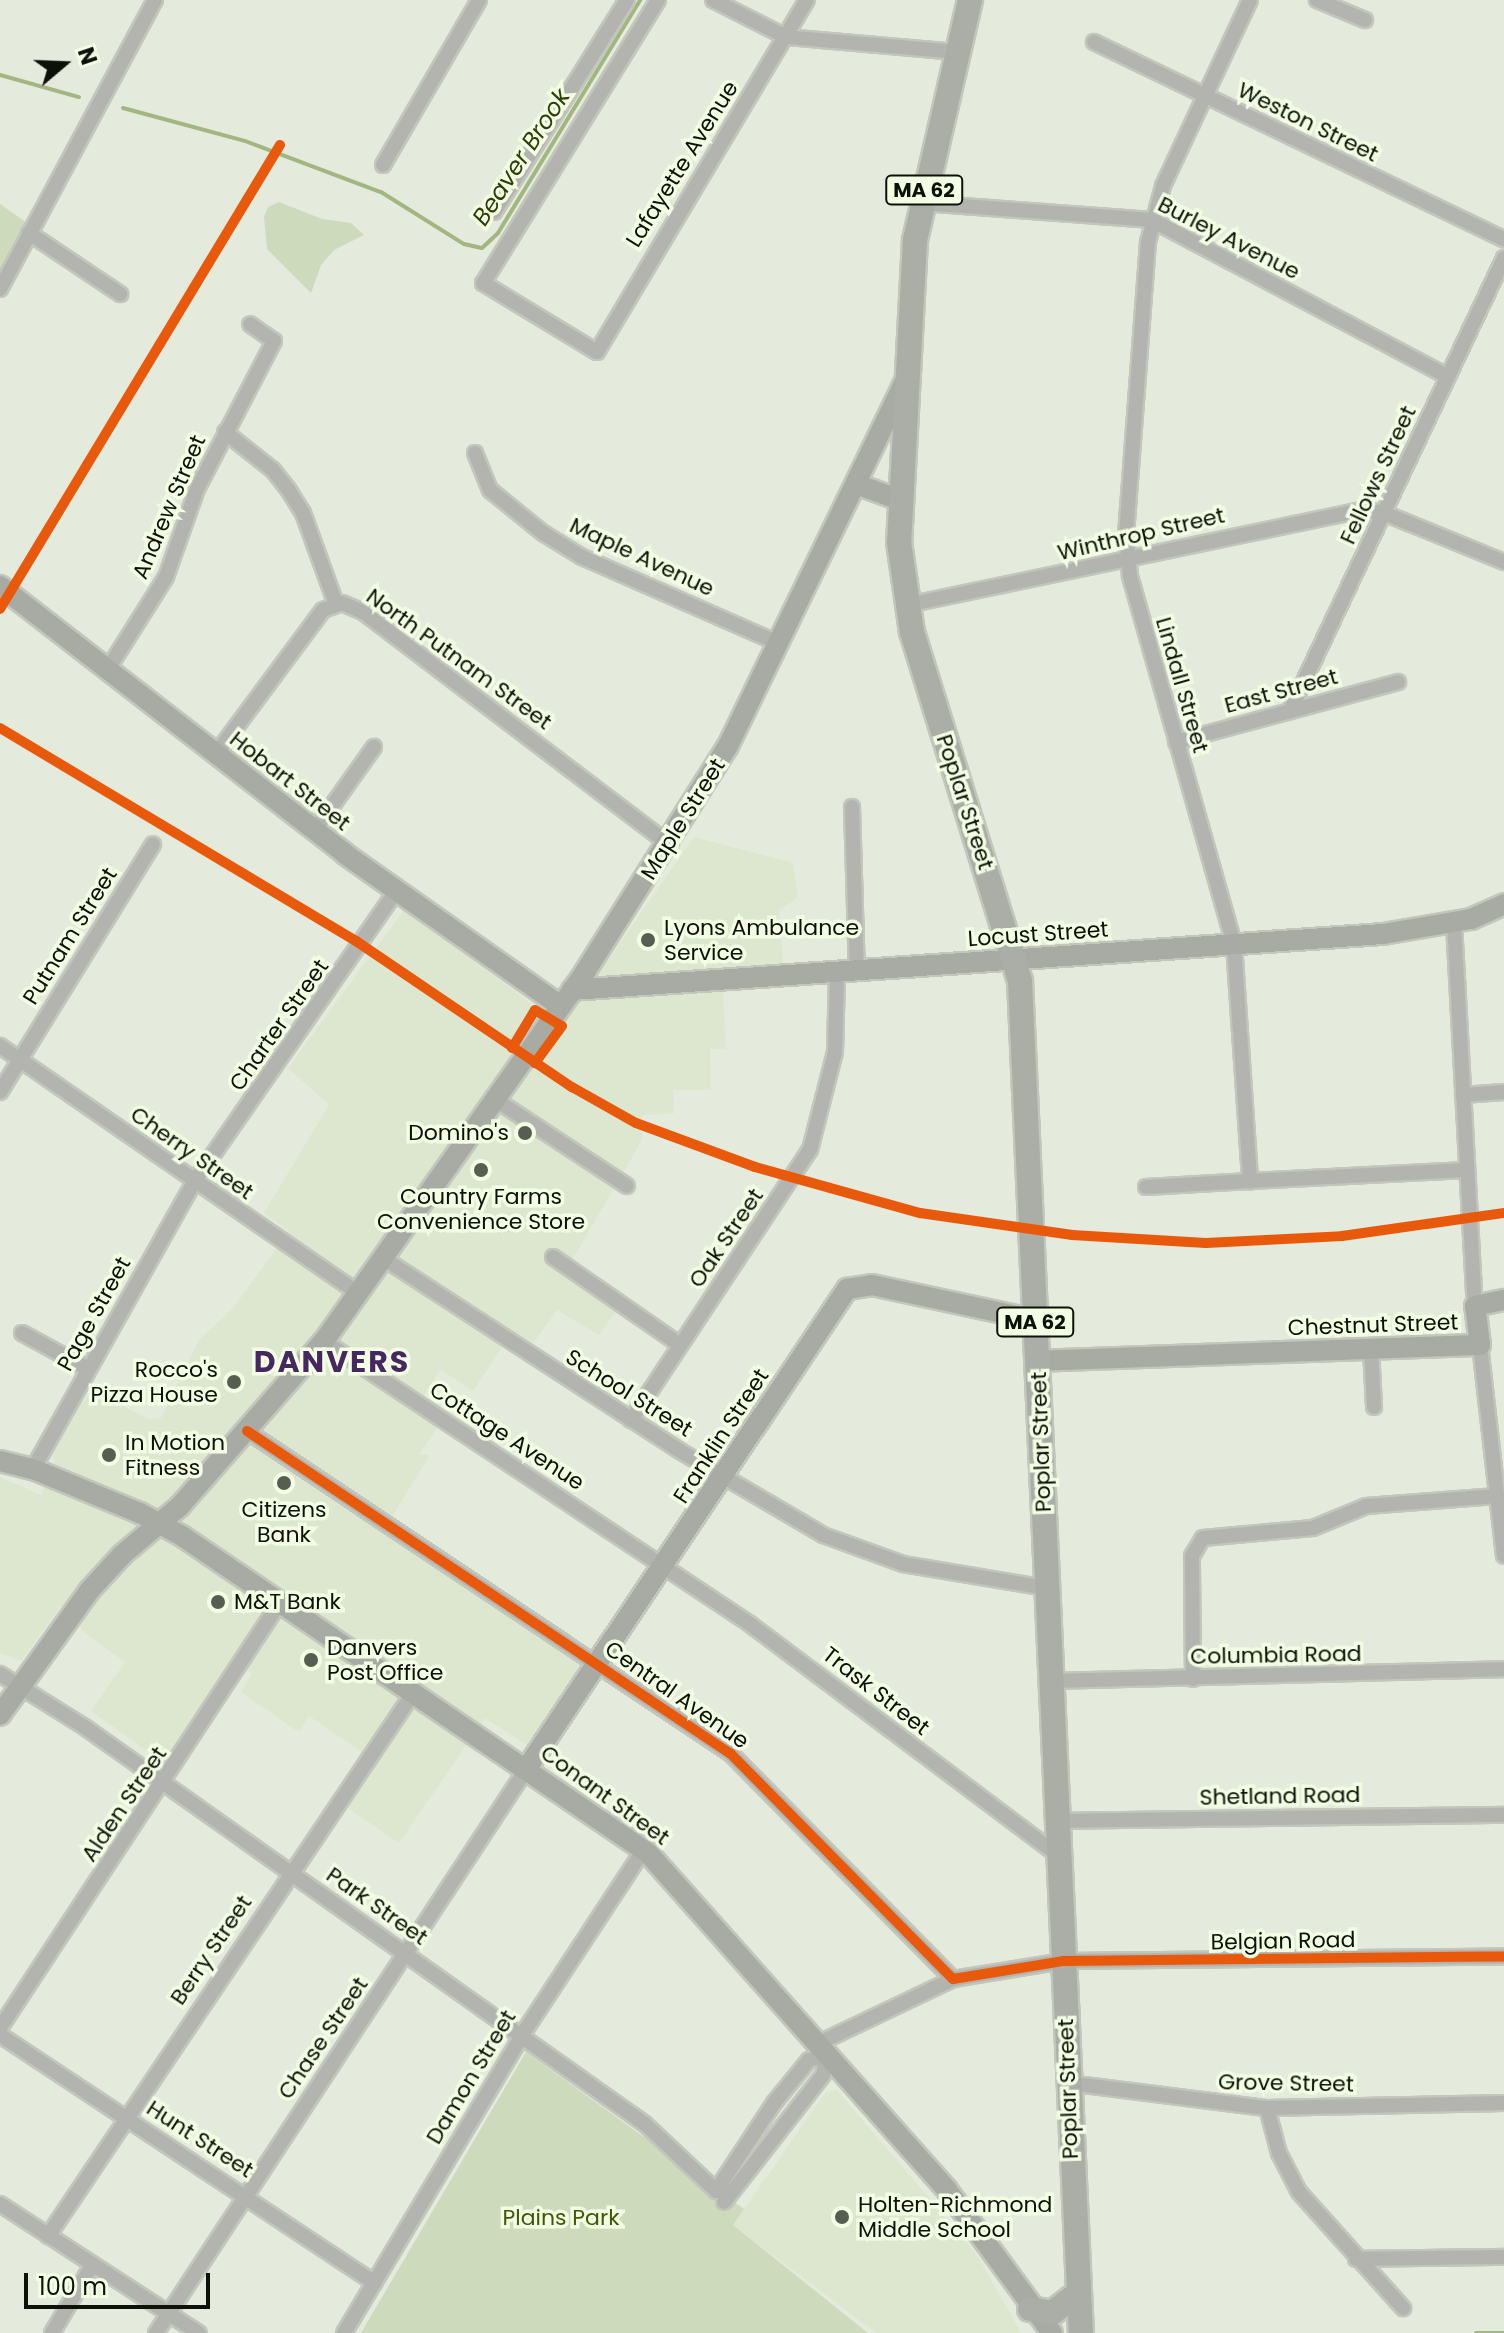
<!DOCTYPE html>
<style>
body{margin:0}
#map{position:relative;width:1504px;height:2333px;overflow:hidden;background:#e4eadc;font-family:Poppins,sans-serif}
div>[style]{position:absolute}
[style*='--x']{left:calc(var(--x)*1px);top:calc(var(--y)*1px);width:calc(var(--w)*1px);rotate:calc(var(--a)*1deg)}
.built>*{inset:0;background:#dde7cf}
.green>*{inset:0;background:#cddabc}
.stream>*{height:4px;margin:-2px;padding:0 2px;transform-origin:2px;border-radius:2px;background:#a2b680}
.roads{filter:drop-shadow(2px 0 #c2c6bb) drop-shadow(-2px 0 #c2c6bb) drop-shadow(0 2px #c2c6bb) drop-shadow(0 -2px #c2c6bb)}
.street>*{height:14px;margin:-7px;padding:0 7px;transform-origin:7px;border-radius:7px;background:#b3b4b0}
.secondary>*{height:20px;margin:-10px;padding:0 10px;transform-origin:10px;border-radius:10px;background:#a8aaa4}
.primary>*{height:24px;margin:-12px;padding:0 12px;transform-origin:12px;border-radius:12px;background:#aaaea6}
.cycleway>*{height:10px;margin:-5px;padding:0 5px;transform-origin:5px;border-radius:5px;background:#e8590c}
.dots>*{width:22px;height:22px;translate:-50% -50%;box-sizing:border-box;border:4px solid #f2fde3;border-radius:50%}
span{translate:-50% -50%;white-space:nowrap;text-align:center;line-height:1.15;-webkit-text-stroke:7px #f2fde3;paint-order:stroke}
.shield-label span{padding:2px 6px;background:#f2fde3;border:2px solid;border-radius:6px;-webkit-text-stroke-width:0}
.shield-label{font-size:20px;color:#0d1108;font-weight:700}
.street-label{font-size:22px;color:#0d1108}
.poi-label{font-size:22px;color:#0d1108}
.left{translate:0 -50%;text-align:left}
.right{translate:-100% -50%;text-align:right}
.park-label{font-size:22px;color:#415907}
.water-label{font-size:24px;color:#2d3e08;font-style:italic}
.district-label{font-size:30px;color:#462861;font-weight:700;letter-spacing:2px}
.north{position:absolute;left:24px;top:24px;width:80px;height:80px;-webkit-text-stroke:6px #f2fde3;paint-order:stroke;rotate:71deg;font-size:22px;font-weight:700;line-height:32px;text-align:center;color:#0d1108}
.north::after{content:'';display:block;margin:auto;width:28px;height:36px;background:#0d1108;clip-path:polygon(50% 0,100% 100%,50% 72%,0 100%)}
.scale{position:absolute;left:24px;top:2273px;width:186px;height:36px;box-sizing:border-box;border:4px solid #0d1108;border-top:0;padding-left:10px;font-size:24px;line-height:28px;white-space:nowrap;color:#0d1108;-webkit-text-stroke:6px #f2fde3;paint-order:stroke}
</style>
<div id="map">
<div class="built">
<div style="clip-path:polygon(694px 837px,793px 863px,798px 897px,779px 911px,785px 987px,723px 992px,726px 1049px,710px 1049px,711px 1090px,673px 1090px,674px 1113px,642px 1116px,642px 1140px,568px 1267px,621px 1304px,599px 1335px,557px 1310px,533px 1343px,513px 1331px,473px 1391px,440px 1369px,419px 1404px,441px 1422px,419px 1454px,430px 1455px,383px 1531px,585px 1664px,530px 1747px,485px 1718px,399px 1843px,348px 1808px,378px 1763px,309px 1716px,299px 1732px,241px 1692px,252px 1674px,232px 1662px,164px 1763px,91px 1711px,125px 1662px,85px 1633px,61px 1606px,21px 1661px,0 1653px,0 1477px,41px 1495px,55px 1461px,47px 1446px,91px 1391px,149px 1419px,161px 1418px,199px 1340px,234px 1307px,289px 1231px,264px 1213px,329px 1105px,288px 1068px,404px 910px,562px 1026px)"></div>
<div style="clip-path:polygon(837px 2090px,977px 2255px,1021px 2333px,876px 2333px,733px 2225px,825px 2093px)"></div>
</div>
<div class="green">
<div style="clip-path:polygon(279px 202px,322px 219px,351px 223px,364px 235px,334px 250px,321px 265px,311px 293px,267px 249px,264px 217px,268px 207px)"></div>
<div style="clip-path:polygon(0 204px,27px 223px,0 276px)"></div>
<div style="clip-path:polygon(526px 2052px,744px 2209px,733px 2225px,868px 2333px,361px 2333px)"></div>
</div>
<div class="stream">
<div style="--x:0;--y:75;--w:82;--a:15.6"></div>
<div style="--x:123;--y:108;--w:126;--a:15.1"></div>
<div style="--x:245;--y:141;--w:145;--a:20.6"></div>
<div style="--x:381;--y:192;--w:98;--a:32.1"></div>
<div style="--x:464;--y:244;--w:18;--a:13"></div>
<div style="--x:482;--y:248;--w:22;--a:-43"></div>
<div style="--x:498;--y:233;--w:273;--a:-58.6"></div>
<div style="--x:1476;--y:2333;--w:28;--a:0"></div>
</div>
<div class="roads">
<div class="street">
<div style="--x:658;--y:0;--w:333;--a:121.7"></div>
<div style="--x:483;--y:283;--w:133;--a:31.2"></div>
<div style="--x:597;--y:352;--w:410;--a:-59.2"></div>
<div style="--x:713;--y:0;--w:82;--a:26.9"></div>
<div style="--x:786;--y:37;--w:173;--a:5"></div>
<div style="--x:1250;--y:0;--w:205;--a:115.1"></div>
<div style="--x:1163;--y:186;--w:58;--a:105"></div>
<div style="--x:1148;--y:242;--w:294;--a:94.3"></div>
<div style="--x:1126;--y:535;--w:41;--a:84.4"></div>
<div style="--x:1130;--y:576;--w:382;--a:74.2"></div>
<div style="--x:1234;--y:944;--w:238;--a:86.1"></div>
<div style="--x:1250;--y:1181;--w:217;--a:-2.9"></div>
<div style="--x:1317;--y:0;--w:52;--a:22.6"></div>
<div style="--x:1094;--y:42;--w:455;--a:25.7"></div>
<div style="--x:383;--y:165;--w:191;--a:-59.8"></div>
<div style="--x:922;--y:203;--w:231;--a:4.2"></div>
<div style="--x:1152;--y:220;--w:335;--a:27.9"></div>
<div style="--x:494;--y:212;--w:250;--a:-57.9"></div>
<div style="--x:29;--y:233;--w:110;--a:33.8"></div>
<div style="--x:0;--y:289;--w:328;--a:-61.8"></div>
<div style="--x:225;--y:432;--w:61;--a:38.4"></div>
<div style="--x:273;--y:470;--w:24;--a:52"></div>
<div style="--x:288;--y:489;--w:28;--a:58"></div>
<div style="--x:303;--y:513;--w:97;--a:70.1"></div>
<div style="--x:475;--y:453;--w:40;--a:68"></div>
<div style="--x:490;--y:490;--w:68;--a:39.1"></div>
<div style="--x:543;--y:533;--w:46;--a:31.6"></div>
<div style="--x:582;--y:557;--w:214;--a:23.7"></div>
<div style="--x:907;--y:605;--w:464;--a:-11.8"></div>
<div style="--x:1361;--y:510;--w:23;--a:7"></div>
<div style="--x:1384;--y:513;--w:130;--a:22.2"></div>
<div style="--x:108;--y:669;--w:109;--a:-57.8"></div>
<div style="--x:166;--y:577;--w:93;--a:-70.6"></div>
<div style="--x:197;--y:489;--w:167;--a:-62.5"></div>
<div style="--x:274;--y:341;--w:29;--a:-145"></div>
<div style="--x:1290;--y:711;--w:501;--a:-64.71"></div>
<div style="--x:1176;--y:742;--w:230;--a:-15.1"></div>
<div style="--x:216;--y:754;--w:179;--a:-53.4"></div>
<div style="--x:323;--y:610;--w:20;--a:-20"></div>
<div style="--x:342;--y:603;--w:23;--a:23"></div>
<div style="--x:363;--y:612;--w:384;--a:37.2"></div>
<div style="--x:852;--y:807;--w:164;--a:88.3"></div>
<div style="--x:315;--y:830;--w:102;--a:-54.6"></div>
<div style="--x:1454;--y:923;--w:384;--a:86.9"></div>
<div style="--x:0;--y:1046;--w:437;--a:34.6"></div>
<div style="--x:0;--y:1092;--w:291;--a:-58.3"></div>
<div style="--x:1463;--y:1095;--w:41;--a:-4.2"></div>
<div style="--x:493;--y:1098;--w:160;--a:33.3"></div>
<div style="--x:1146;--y:1187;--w:104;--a:-3.3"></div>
<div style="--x:553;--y:1257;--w:155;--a:34.7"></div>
<div style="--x:383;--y:1258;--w:354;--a:33"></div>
<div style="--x:680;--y:1451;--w:166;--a:30.4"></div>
<div style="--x:823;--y:1535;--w:85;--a:19.9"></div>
<div style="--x:903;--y:1564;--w:146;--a:9.5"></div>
<div style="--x:22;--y:1333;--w:75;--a:28.6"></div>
<div style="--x:324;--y:1341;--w:511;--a:33.6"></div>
<div style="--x:750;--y:1624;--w:385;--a:36.9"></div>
<div style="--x:1480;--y:1345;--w:212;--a:83.5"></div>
<div style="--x:1371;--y:1349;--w:58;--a:87"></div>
<div style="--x:631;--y:1420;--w:324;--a:-56.5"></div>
<div style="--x:810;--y:1150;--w:101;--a:-75.7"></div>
<div style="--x:835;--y:1052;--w:79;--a:-88.5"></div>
<div style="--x:247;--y:1431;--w:582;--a:33.72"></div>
<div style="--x:731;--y:1754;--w:316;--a:45.4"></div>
<div style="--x:953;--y:1979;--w:111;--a:-9.3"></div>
<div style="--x:1063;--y:1961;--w:441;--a:-0.6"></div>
<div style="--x:33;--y:1469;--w:329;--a:-60.7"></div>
<div style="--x:194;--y:1182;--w:354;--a:-55.2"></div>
<div style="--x:0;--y:1674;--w:102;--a:32.1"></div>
<div style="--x:86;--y:1728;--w:685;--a:35.31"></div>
<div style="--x:645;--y:2124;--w:98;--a:43.3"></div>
<div style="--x:716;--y:2191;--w:105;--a:-56.6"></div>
<div style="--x:774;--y:2103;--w:55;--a:-50.9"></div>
<div style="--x:809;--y:2060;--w:18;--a:-13"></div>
<div style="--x:827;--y:2056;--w:19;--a:102"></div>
<div style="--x:823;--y:2075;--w:161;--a:127.9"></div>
<div style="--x:1193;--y:1679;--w:123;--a:-90.5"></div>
<div style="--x:1192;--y:1556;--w:21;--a:-59"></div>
<div style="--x:1203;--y:1538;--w:110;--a:-5.2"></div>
<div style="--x:1313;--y:1528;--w:57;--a:-22.5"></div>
<div style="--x:1366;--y:1506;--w:131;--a:-4.4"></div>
<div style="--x:1049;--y:1681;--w:455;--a:-1.5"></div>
<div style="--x:1056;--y:1821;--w:448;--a:-0.8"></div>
<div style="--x:0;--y:2028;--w:510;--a:-56.68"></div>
<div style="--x:0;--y:2035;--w:449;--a:33.5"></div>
<div style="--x:817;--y:2044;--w:151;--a:-25.5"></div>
<div style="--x:1068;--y:2083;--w:201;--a:7.2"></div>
<div style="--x:1267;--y:2108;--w:237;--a:-1.2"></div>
<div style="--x:1267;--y:2108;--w:47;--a:75.1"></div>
<div style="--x:1279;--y:2153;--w:44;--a:62.9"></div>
<div style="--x:1299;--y:2192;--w:156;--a:48.1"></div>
<div style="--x:0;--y:2204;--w:237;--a:33"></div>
<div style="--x:48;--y:2236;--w:656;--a:-56.07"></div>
<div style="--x:1356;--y:2259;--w:148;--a:-0.8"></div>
<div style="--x:52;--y:2333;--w:80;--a:-59.3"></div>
<div style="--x:156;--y:2333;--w:676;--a:-56.71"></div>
<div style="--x:344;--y:2333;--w:347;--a:-59.1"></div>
<div style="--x:522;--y:2035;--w:222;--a:-56.7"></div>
</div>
<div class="secondary">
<div style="--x:856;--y:484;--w:47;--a:20"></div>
<div style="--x:0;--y:586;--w:437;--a:37.8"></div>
<div style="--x:345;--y:854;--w:262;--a:35.2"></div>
<div style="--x:572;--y:990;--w:813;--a:-3.95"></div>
<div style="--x:1383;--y:934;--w:89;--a:-9.7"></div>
<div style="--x:1471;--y:919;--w:36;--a:-24"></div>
<div style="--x:1037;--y:1361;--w:443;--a:-2.1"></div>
<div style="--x:1480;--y:1345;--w:39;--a:-97"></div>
<div style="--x:1475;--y:1306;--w:30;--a:-12"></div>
<div style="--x:0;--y:1461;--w:34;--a:14"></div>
<div style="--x:33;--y:1469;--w:116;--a:22.4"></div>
<div style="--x:140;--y:1513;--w:48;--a:28.7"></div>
<div style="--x:182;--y:1536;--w:564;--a:34.23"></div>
<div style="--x:648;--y:1853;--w:451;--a:48.4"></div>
<div style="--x:947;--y:2190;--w:177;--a:53.7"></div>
<div style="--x:0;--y:1715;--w:153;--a:-54.3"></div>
<div style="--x:89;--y:1591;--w:49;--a:-47.5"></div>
<div style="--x:122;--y:1555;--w:76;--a:-40.2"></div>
<div style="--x:180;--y:1506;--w:219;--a:-48.9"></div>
<div style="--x:324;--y:1341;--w:452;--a:-54.7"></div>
<div style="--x:585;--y:972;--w:267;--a:-57.7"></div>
<div style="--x:728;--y:746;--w:403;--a:-64.1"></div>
<div style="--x:527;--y:1768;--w:576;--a:-56.25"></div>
<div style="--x:847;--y:1289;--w:25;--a:-9"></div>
<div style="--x:872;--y:1285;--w:167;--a:12.1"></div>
</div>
<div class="primary">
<div style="--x:970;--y:0;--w:246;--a:102.9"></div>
<div style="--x:915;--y:240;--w:302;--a:93"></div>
<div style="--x:899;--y:542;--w:91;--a:81.8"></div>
<div style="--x:912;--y:632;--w:365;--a:72.8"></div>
<div style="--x:1020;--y:981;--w:1353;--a:87.42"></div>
<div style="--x:1030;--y:2309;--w:22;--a:10"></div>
<div style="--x:1052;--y:2313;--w:25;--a:-37"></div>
</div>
</div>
<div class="cycleway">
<div style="--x:0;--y:609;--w:542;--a:-58.89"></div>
<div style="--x:0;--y:728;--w:415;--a:30.9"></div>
<div style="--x:356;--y:941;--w:261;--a:34.1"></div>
<div style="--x:572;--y:1087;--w:73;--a:29.4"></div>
<div style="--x:636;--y:1123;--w:127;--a:20.3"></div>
<div style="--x:755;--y:1167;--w:171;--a:15.6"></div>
<div style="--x:920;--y:1213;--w:154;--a:8.2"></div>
<div style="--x:1072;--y:1235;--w:134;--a:3.4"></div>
<div style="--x:1206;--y:1243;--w:136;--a:-2.9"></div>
<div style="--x:1342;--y:1236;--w:164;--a:-8.1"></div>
<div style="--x:512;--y:1048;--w:44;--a:-58.8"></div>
<div style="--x:535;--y:1010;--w:31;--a:31"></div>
<div style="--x:562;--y:1026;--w:46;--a:126.1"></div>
<div style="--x:247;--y:1431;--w:582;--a:33.72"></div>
<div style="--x:731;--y:1754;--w:316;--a:45.4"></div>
<div style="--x:953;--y:1979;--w:111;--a:-9.3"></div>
<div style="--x:1063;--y:1961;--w:441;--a:-0.6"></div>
</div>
<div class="dots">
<div style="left:648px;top:940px;background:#585d52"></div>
<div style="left:525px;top:1133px;background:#585d52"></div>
<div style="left:481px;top:1170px;background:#585d52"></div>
<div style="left:234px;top:1382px;background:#585d52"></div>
<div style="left:109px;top:1455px;background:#585d52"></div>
<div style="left:284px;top:1483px;background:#585d52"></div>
<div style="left:218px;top:1602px;background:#585d52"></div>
<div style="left:311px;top:1660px;background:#585d52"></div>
<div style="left:842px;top:2217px;background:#585d52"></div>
</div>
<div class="shield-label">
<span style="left:924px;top:190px">MA 62</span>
<span style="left:1035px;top:1322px">MA 62</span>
</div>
<div class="street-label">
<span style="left:1308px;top:122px;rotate:26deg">Weston Street</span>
<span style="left:682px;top:164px;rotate:-58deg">Lafayette Avenue</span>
<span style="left:1229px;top:238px;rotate:27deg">Burley Avenue</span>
<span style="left:1378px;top:475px;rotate:-65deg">Fellows Street</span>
<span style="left:169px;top:507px;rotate:-67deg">Andrew Street</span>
<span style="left:1141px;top:534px;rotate:-13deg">Winthrop Street</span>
<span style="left:642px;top:557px;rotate:25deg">Maple Avenue</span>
<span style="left:459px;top:659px;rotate:36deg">North Putnam Street</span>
<span style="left:1182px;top:685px;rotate:74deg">Lindall Street</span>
<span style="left:1281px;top:691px;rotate:-15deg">East Street</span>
<span style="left:290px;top:781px;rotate:38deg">Hobart Street</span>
<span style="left:965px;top:802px;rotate:72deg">Poplar Street</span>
<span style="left:683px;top:819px;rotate:-58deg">Maple Street</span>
<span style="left:1038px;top:934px;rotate:-4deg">Locust Street</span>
<span style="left:70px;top:936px;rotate:-58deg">Putnam Street</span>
<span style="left:279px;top:1025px;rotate:-55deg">Charter Street</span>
<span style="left:192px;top:1153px;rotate:35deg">Cherry Street</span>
<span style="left:726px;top:1238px;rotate:-56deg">Oak Street</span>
<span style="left:94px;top:1314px;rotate:-61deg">Page Street</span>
<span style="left:1373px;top:1325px;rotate:-2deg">Chestnut Street</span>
<span style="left:629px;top:1393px;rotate:32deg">School Street</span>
<span style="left:507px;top:1436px;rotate:33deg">Cottage Avenue</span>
<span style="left:721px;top:1436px;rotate:-57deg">Franklin Street</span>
<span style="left:1041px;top:1442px;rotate:-92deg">Poplar Street</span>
<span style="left:1276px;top:1655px;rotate:-1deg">Columbia Road</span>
<span style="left:876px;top:1691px;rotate:38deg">Trask Street</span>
<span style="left:677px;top:1695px;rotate:35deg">Central Avenue</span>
<span style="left:605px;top:1795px;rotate:36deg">Conant Street</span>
<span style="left:1280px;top:1796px;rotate:-1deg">Shetland Road</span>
<span style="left:124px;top:1804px;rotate:-56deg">Alden Street</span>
<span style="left:377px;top:1906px;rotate:35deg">Park Street</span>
<span style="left:1283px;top:1941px;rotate:-1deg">Belgian Road</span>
<span style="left:211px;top:1950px;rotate:-56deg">Berry Street</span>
<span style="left:323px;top:2038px;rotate:-56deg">Chase Street</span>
<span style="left:471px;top:2077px;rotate:-59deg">Damon Street</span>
<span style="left:1286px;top:2083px;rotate:1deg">Grove Street</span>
<span style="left:1068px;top:2089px;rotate:-92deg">Poplar Street</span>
<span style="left:200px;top:2139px;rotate:33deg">Hunt Street</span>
</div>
<div class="poi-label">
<span class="left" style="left:664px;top:940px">Lyons Ambulance<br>Service</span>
<span class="right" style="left:509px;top:1133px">Domino's</span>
<span style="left:481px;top:1209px">Country Farms<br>Convenience Store</span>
<span class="right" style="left:218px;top:1382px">Rocco's<br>Pizza House</span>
<span class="left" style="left:125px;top:1455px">In Motion<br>Fitness</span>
<span style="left:284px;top:1522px">Citizens<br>Bank</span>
<span class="left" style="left:234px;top:1602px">M&amp;T Bank</span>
<span class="left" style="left:327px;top:1660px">Danvers<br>Post Office</span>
<span class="left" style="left:858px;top:2217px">Holten-Richmond<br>Middle School</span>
</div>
<div class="park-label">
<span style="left:561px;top:2218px">Plains Park</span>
</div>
<div class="water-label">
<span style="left:521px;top:157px;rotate:-57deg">Beaver Brook</span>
</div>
<div class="district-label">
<span style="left:332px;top:1362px">DANVERS</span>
</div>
<div class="north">N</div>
<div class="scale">100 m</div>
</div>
